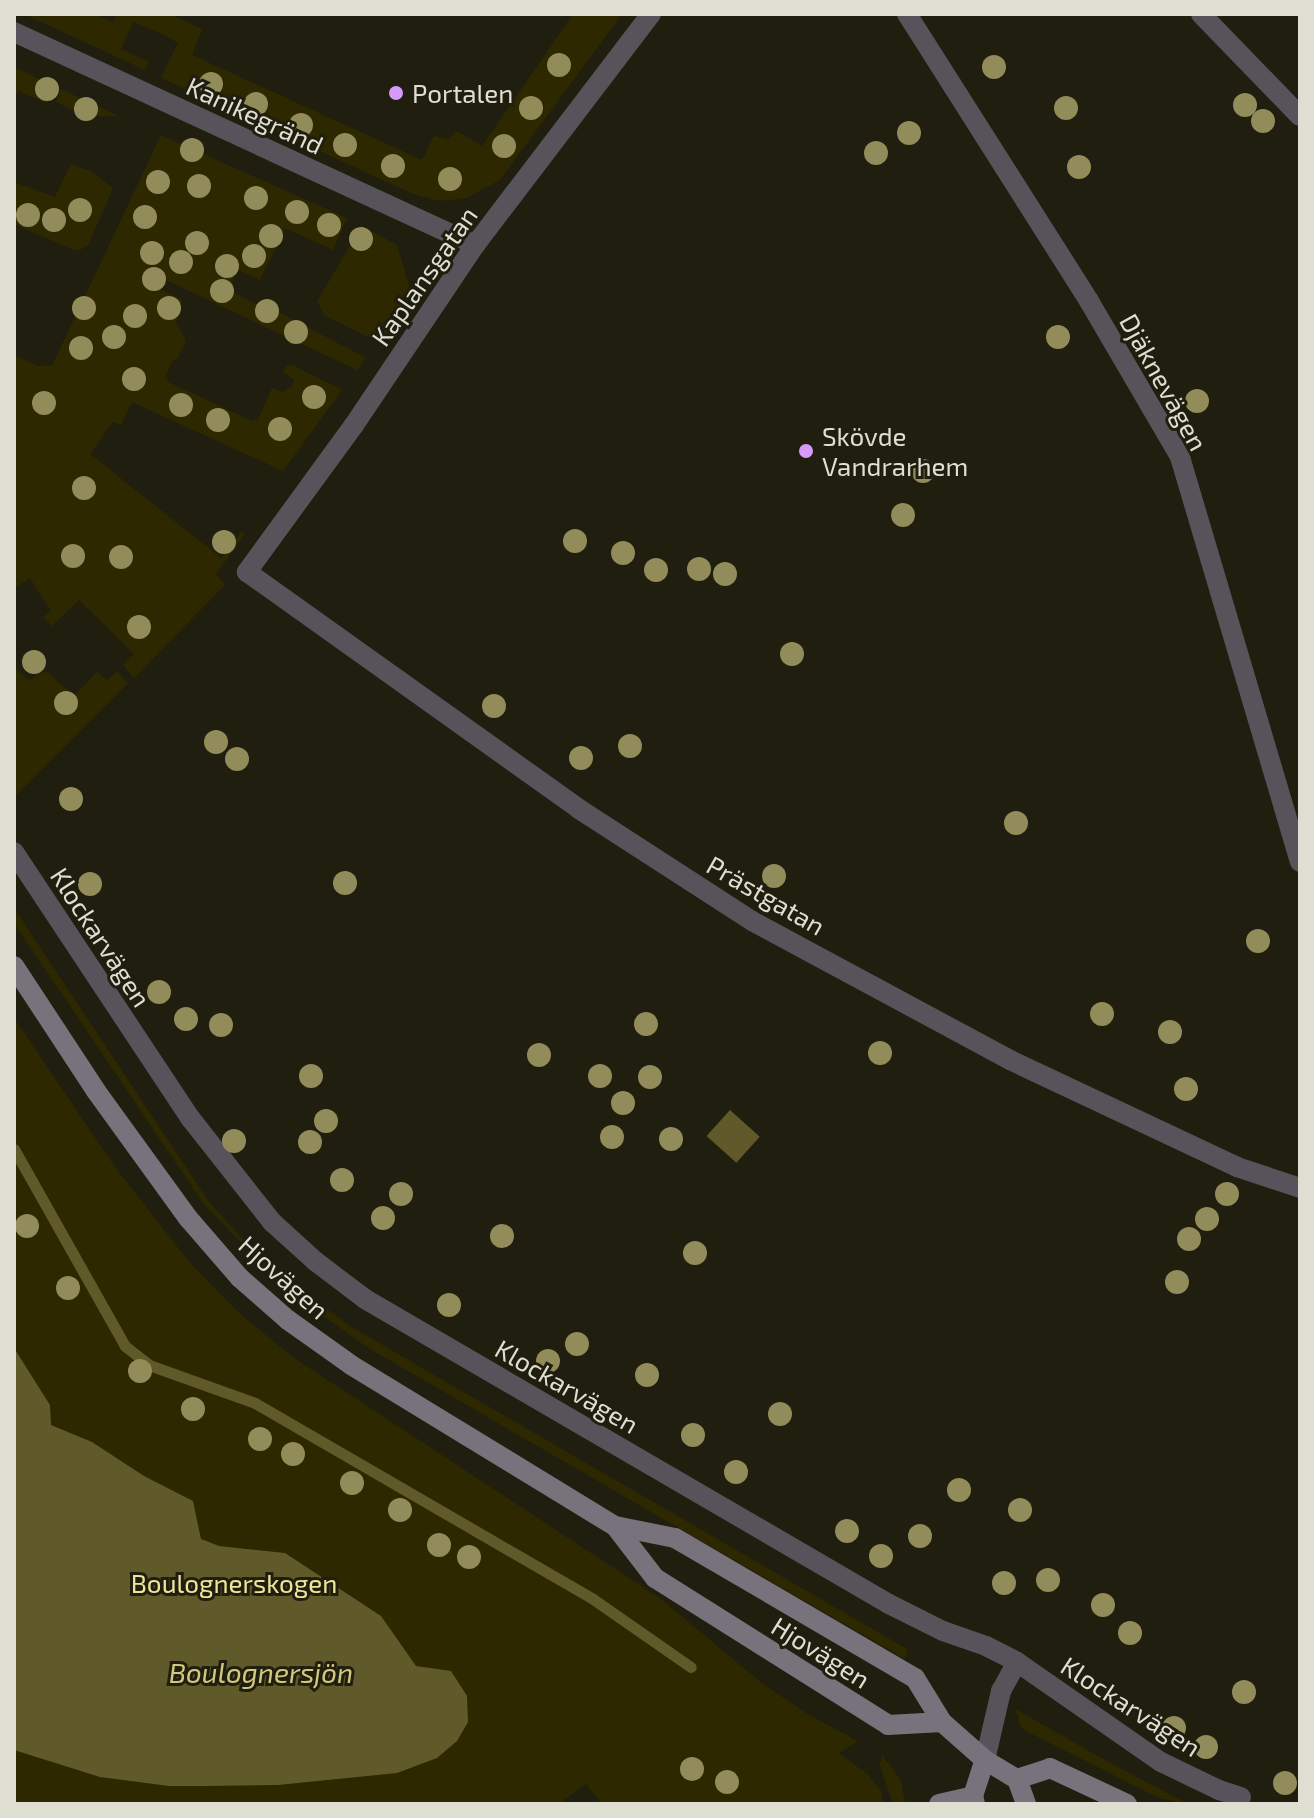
<!DOCTYPE html>
<meta charset="utf-8">
<style>
body{margin:0}
#map{position:relative;width:1314px;height:1818px;overflow:hidden;background:#201e0e;font-family:"Exo 2",sans-serif}
div>[style]{position:absolute}
[style*='--x']{left:calc(var(--x)*1px);top:calc(var(--y)*1px);width:calc(var(--w)*1px);rotate:calc(var(--a)*1deg)}
.green>*{inset:0;background:#2e2800}
.water>*{inset:0;background:#60592a;transform-origin:0 0}
.stream>*{height:11px;margin:-5.5px;padding:0 5.5px;transform-origin:5.5px;border-radius:5.5px;background:#60592a}
.minor>*{height:20px;margin:-10px;padding:0 10px;transform-origin:10px;border-radius:10px;background:#57535a}
.secondary>*{height:20px;margin:-10px;padding:0 10px;transform-origin:10px;border-radius:10px;background:#78727d}
.trees>*{width:24px;height:24px;margin:-12px;border-radius:50%;background:#928b5a}
.dots>*{width:22px;height:22px;translate:-50% -50%;box-sizing:border-box;border:4px solid #201e0e;border-radius:50%}
span{translate:-50% -50%;white-space:nowrap;text-align:center;line-height:1.15;-webkit-text-stroke:6px #201e0e;paint-order:stroke}
.poi-label{font-size:26px;color:#dfded3}
.left{translate:0 -50%;text-align:left}
.street-label{font-size:26px;color:#dfded3}
.park-label{font-size:26px;color:#efe598}
.water-label{font-size:28px;color:#d3c87d;font-style:italic}
.frame{position:absolute;inset:0;border:16px solid #dfded3;pointer-events:none}
</style>
<div id="map">
<div class="green">
<div style="clip-path:polygon(24px 14px,95px 14px,113px 22px,117px 14px,169px 14px,202px 29px,192px 55px,422px 160px,434px 136px,448px 139px,457px 131px,482px 146px,573px 14px,622px 14px,500px 180px,467px 198px,440px 201px,413px 194px,161px 78px,178px 43px,162px 34px,133px 22px,121px 49px,149px 62px,145px 70px)"></div>
<div style="clip-path:polygon(14px 67px,56px 87px,47px 103px,18px 91px,14px 100px)"></div>
<div style="clip-path:polygon(61px 89px,118px 116px,86px 116px,56px 102px)"></div>
<div style="clip-path:polygon(161px 135px,347px 218px,333px 250px,285px 228px,260px 280px,238px 270px,229px 290px,260px 306px,262px 303px,366px 358px,357px 370px,166px 280px,162px 290px,182px 300px,176px 323px,186px 341px,178px 358px,173px 360px,166px 375px,168px 382px,252px 421px,258px 419px,272px 388px,283px 392px,292px 386px,294px 379px,283px 373px,286px 366px,292px 365px,342px 390px,283px 471px,132px 402px,121px 425px,113px 422px,90px 454px,221px 558px,242px 531px,244px 535px,216px 574px,225px 585px,134px 678px,123px 665px,134px 654px,79px 600px,52px 626px,43px 617px,51px 611px,30px 578px,14px 588px,14px 355px,37px 366px,52px 366px)"></div>
<div style="clip-path:polygon(71px 164px,92px 172px,113px 188px,88px 246px,77px 251px,14px 224px,14px 182px,55px 197px)"></div>
<div style="clip-path:polygon(362px 226px,397px 245px,412px 296px,380px 343px,324px 315px,317px 301px)"></div>
<div style="clip-path:polygon(14px 668px,29px 680px,46px 671px,74px 696px,97px 672px,107px 680px,117px 671px,128px 683px,14px 797px)"></div>
<div style="clip-path:polygon(14px 908px,209px 1202px,260px 1258px,348px 1325px,907px 1649px,905px 1659px,370px 1349px,289px 1292px,203px 1203px,14px 923px)"></div>
<div style="clip-path:polygon(14px 1018px,115px 1167px,190px 1263px,239px 1313px,294px 1358px,661px 1599px,763px 1684px,809px 1715px,858px 1741px,839px 1753px,867px 1774px,881px 1791px,883px 1804px,602px 1804px,586px 1784px,558px 1804px,14px 1804px)"></div>
<div style="clip-path:polygon(1015px 1709px,1103px 1759px,1188px 1804px,1159px 1798px,1028px 1732px,1021px 1726px)"></div>
<div style="clip-path:polygon(882px 1755px,901px 1780px,905px 1804px,893px 1804px,880px 1765px)"></div>
</div>
<div class="water">
<div style="left:730px;top:1110px;width:40px;height:35px;rotate:42deg"></div>
<div style="clip-path:polygon(14px 1348px,50px 1405px,51px 1425px,92px 1442px,144px 1476px,193px 1501px,201px 1539px,219px 1546px,285px 1553px,381px 1616px,416px 1666px,451px 1671px,467px 1696px,468px 1722px,457px 1741px,437px 1758px,397px 1773px,278px 1785px,207px 1786px,169px 1786px,100px 1777px,14px 1750px)"></div>
</div>
<div class="stream">
<div style="--x:14;--y:1149;--w:226;--a:60.6"></div>
<div style="--x:125;--y:1346;--w:31;--a:38"></div>
<div style="--x:149;--y:1365;--w:113;--a:19.7"></div>
<div style="--x:255;--y:1403;--w:391;--a:30.1"></div>
<div style="--x:593;--y:1599;--w:119;--a:34.8"></div>
</div>
<div class="minor">
<div style="--x:651;--y:14;--w:290;--a:127.3"></div>
<div style="--x:475;--y:245;--w:217;--a:123.9"></div>
<div style="--x:354;--y:425;--w:182;--a:126.1"></div>
<div style="--x:247;--y:572;--w:408;--a:35.5"></div>
<div style="--x:579;--y:809;--w:206;--a:32.9"></div>
<div style="--x:752;--y:921;--w:293;--a:28.3"></div>
<div style="--x:1010;--y:1060;--w:251;--a:25.2"></div>
<div style="--x:1237;--y:1167;--w:66;--a:18.4"></div>
<div style="--x:907;--y:14;--w:340;--a:57.6"></div>
<div style="--x:1089;--y:301;--w:181;--a:59.7"></div>
<div style="--x:1180;--y:457;--w:422;--a:73.5"></div>
<div style="--x:1201;--y:14;--w:142;--a:45.9"></div>
<div style="--x:14;--y:32;--w:508;--a:24.8"></div>
<div style="--x:14;--y:852;--w:320;--a:56.5"></div>
<div style="--x:191;--y:1119;--w:131;--a:51.8"></div>
<div style="--x:272;--y:1222;--w:58;--a:42.2"></div>
<div style="--x:315;--y:1261;--w:63;--a:37.2"></div>
<div style="--x:365;--y:1299;--w:606;--a:30.2"></div>
<div style="--x:889;--y:1604;--w:60;--a:26.6"></div>
<div style="--x:943;--y:1631;--w:46;--a:19.2"></div>
<div style="--x:986;--y:1646;--w:35;--a:27"></div>
<div style="--x:1017;--y:1662;--w:175;--a:34.8"></div>
<div style="--x:1161;--y:1762;--w:64;--a:25.8"></div>
<div style="--x:1219;--y:1790;--w:23;--a:18"></div>
<div style="--x:985;--y:1760;--w:71;--a:-76.9"></div>
<div style="--x:1001;--y:1691;--w:33;--a:-61"></div>
</div>
<div class="secondary">
<div style="--x:14;--y:966;--w:149;--a:56.7"></div>
<div style="--x:96;--y:1091;--w:157;--a:54.1"></div>
<div style="--x:188;--y:1218;--w:79;--a:49.1"></div>
<div style="--x:240;--y:1278;--w:64;--a:41.2"></div>
<div style="--x:288;--y:1320;--w:77;--a:35.5"></div>
<div style="--x:351;--y:1365;--w:309;--a:31.4"></div>
<div style="--x:615;--y:1526;--w:61;--a:11.3"></div>
<div style="--x:675;--y:1538;--w:278;--a:30.3"></div>
<div style="--x:915;--y:1678;--w:52;--a:58.5"></div>
<div style="--x:942;--y:1722;--w:57;--a:41.5"></div>
<div style="--x:985;--y:1760;--w:37;--a:31"></div>
<div style="--x:1017;--y:1779;--w:27;--a:70"></div>
<div style="--x:615;--y:1526;--w:66;--a:52.4"></div>
<div style="--x:655;--y:1578;--w:275;--a:32.2"></div>
<div style="--x:888;--y:1725;--w:54;--a:-3.2"></div>
<div style="--x:1017;--y:1779;--w:35;--a:-18"></div>
<div style="--x:1050;--y:1768;--w:85;--a:25.1"></div>
<div style="--x:939;--y:1804;--w:35;--a:-13"></div>
<div style="--x:975;--y:1804;--w:8;--a:-104"></div>
<div style="--x:973;--y:1796;--w:38;--a:-72"></div>
</div>
<div class="trees">
<div style="left:559px;top:65px"></div>
<div style="left:994px;top:67px"></div>
<div style="left:211px;top:84px"></div>
<div style="left:47px;top:89px"></div>
<div style="left:256px;top:104px"></div>
<div style="left:1245px;top:105px"></div>
<div style="left:531px;top:108px"></div>
<div style="left:1066px;top:108px"></div>
<div style="left:86px;top:109px"></div>
<div style="left:1263px;top:121px"></div>
<div style="left:301px;top:125px"></div>
<div style="left:909px;top:133px"></div>
<div style="left:345px;top:145px"></div>
<div style="left:504px;top:146px"></div>
<div style="left:192px;top:150px"></div>
<div style="left:876px;top:153px"></div>
<div style="left:393px;top:166px"></div>
<div style="left:1079px;top:167px"></div>
<div style="left:450px;top:179px"></div>
<div style="left:158px;top:182px"></div>
<div style="left:199px;top:186px"></div>
<div style="left:256px;top:198px"></div>
<div style="left:80px;top:210px"></div>
<div style="left:297px;top:212px"></div>
<div style="left:28px;top:215px"></div>
<div style="left:145px;top:217px"></div>
<div style="left:54px;top:220px"></div>
<div style="left:329px;top:225px"></div>
<div style="left:271px;top:236px"></div>
<div style="left:361px;top:239px"></div>
<div style="left:197px;top:243px"></div>
<div style="left:152px;top:253px"></div>
<div style="left:254px;top:256px"></div>
<div style="left:181px;top:262px"></div>
<div style="left:227px;top:266px"></div>
<div style="left:154px;top:279px"></div>
<div style="left:222px;top:291px"></div>
<div style="left:84px;top:308px"></div>
<div style="left:169px;top:308px"></div>
<div style="left:267px;top:311px"></div>
<div style="left:135px;top:316px"></div>
<div style="left:296px;top:332px"></div>
<div style="left:114px;top:337px"></div>
<div style="left:1058px;top:337px"></div>
<div style="left:81px;top:348px"></div>
<div style="left:134px;top:379px"></div>
<div style="left:314px;top:397px"></div>
<div style="left:1197px;top:401px"></div>
<div style="left:44px;top:403px"></div>
<div style="left:181px;top:405px"></div>
<div style="left:218px;top:420px"></div>
<div style="left:280px;top:429px"></div>
<div style="left:923px;top:471px"></div>
<div style="left:84px;top:488px"></div>
<div style="left:903px;top:515px"></div>
<div style="left:575px;top:541px"></div>
<div style="left:224px;top:542px"></div>
<div style="left:623px;top:553px"></div>
<div style="left:73px;top:556px"></div>
<div style="left:121px;top:557px"></div>
<div style="left:699px;top:569px"></div>
<div style="left:656px;top:570px"></div>
<div style="left:725px;top:574px"></div>
<div style="left:139px;top:627px"></div>
<div style="left:792px;top:654px"></div>
<div style="left:34px;top:662px"></div>
<div style="left:66px;top:703px"></div>
<div style="left:494px;top:706px"></div>
<div style="left:216px;top:742px"></div>
<div style="left:630px;top:746px"></div>
<div style="left:581px;top:758px"></div>
<div style="left:237px;top:759px"></div>
<div style="left:71px;top:799px"></div>
<div style="left:1016px;top:823px"></div>
<div style="left:774px;top:876px"></div>
<div style="left:345px;top:883px"></div>
<div style="left:90px;top:884px"></div>
<div style="left:1258px;top:941px"></div>
<div style="left:159px;top:992px"></div>
<div style="left:1102px;top:1014px"></div>
<div style="left:186px;top:1019px"></div>
<div style="left:646px;top:1024px"></div>
<div style="left:221px;top:1025px"></div>
<div style="left:1170px;top:1032px"></div>
<div style="left:880px;top:1053px"></div>
<div style="left:539px;top:1055px"></div>
<div style="left:311px;top:1076px"></div>
<div style="left:600px;top:1076px"></div>
<div style="left:650px;top:1077px"></div>
<div style="left:1186px;top:1089px"></div>
<div style="left:623px;top:1103px"></div>
<div style="left:326px;top:1121px"></div>
<div style="left:612px;top:1137px"></div>
<div style="left:671px;top:1139px"></div>
<div style="left:234px;top:1141px"></div>
<div style="left:310px;top:1142px"></div>
<div style="left:342px;top:1180px"></div>
<div style="left:401px;top:1194px"></div>
<div style="left:1227px;top:1194px"></div>
<div style="left:383px;top:1218px"></div>
<div style="left:1207px;top:1219px"></div>
<div style="left:27px;top:1226px"></div>
<div style="left:502px;top:1236px"></div>
<div style="left:1189px;top:1239px"></div>
<div style="left:695px;top:1253px"></div>
<div style="left:1177px;top:1282px"></div>
<div style="left:68px;top:1288px"></div>
<div style="left:449px;top:1305px"></div>
<div style="left:577px;top:1344px"></div>
<div style="left:548px;top:1361px"></div>
<div style="left:140px;top:1371px"></div>
<div style="left:647px;top:1375px"></div>
<div style="left:193px;top:1409px"></div>
<div style="left:780px;top:1414px"></div>
<div style="left:693px;top:1435px"></div>
<div style="left:260px;top:1439px"></div>
<div style="left:293px;top:1454px"></div>
<div style="left:736px;top:1472px"></div>
<div style="left:352px;top:1483px"></div>
<div style="left:959px;top:1490px"></div>
<div style="left:400px;top:1510px"></div>
<div style="left:1020px;top:1510px"></div>
<div style="left:847px;top:1531px"></div>
<div style="left:920px;top:1536px"></div>
<div style="left:439px;top:1545px"></div>
<div style="left:881px;top:1556px"></div>
<div style="left:469px;top:1557px"></div>
<div style="left:1048px;top:1580px"></div>
<div style="left:1004px;top:1583px"></div>
<div style="left:1103px;top:1605px"></div>
<div style="left:1130px;top:1633px"></div>
<div style="left:1244px;top:1692px"></div>
<div style="left:1174px;top:1728px"></div>
<div style="left:1206px;top:1747px"></div>
<div style="left:692px;top:1769px"></div>
<div style="left:727px;top:1782px"></div>
<div style="left:1285px;top:1783px"></div>
</div>
<div class="dots">
<div style="left:396px;top:93px;background:#d69bfa"></div>
<div style="left:806px;top:451px;background:#d69bfa"></div>
</div>
<div class="poi-label">
<span class="left" style="left:412px;top:93px">Portalen</span>
<span class="left" style="left:822px;top:451px">Skövde<br>Vandrarhem</span>
</div>
<div class="street-label">
<span style="left:255px;top:115px;rotate:25deg">Kanikegränd</span>
<span style="left:424px;top:276px;rotate:-55deg">Kaplansgatan</span>
<span style="left:1164px;top:382px;rotate:61deg">Djäknevägen</span>
<span style="left:766px;top:895px;rotate:30deg">Prästgatan</span>
<span style="left:101px;top:937px;rotate:57deg">Klockarvägen</span>
<span style="left:284px;top:1277px;rotate:42deg">Hjovägen</span>
<span style="left:567px;top:1386px;rotate:30deg">Klockarvägen</span>
<span style="left:821px;top:1652px;rotate:32deg">Hjovägen</span>
<span style="left:1131px;top:1706px;rotate:33deg">Klockarvägen</span>
</div>
<div class="park-label">
<span style="left:234px;top:1583px">Boulognerskogen</span>
</div>
<div class="water-label">
<span style="left:261px;top:1672px">Boulognersjön</span>
</div>
<div class="frame"></div>
</div>
